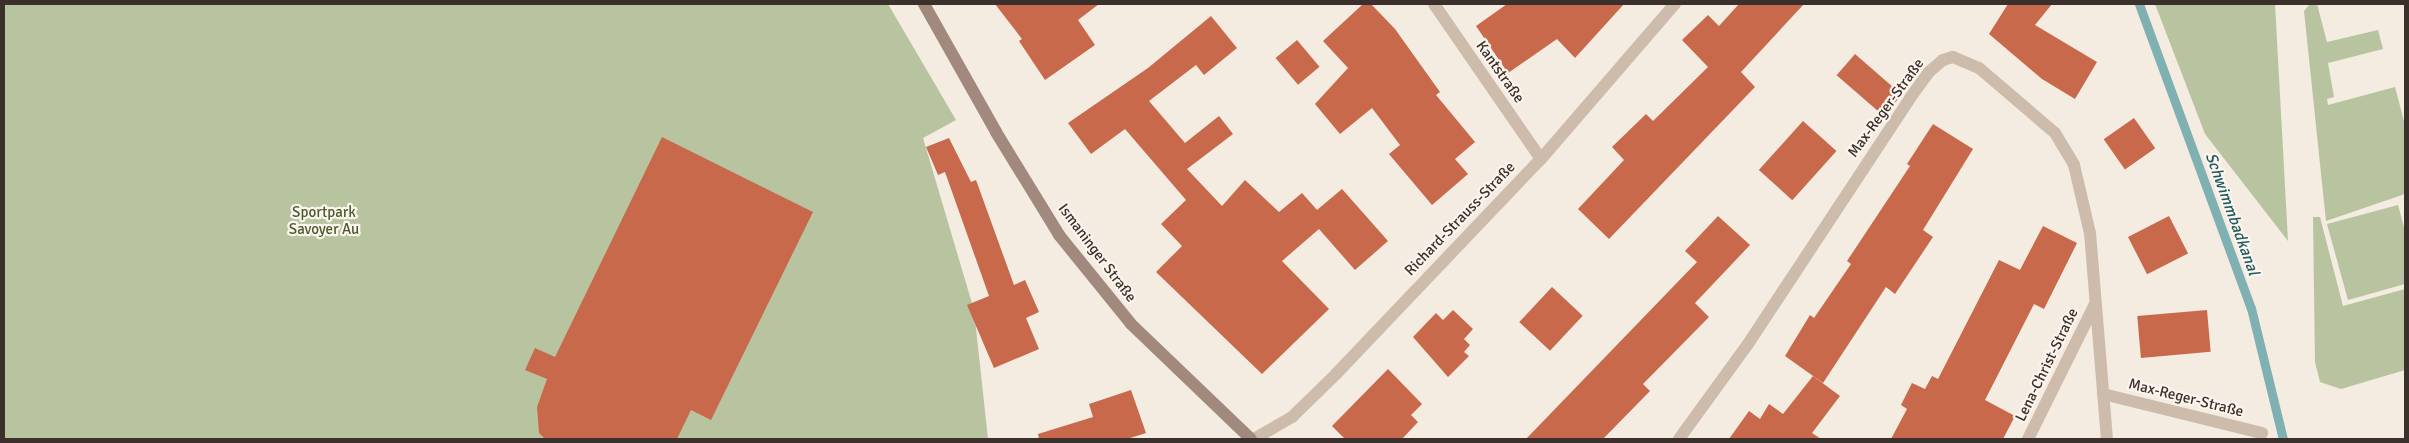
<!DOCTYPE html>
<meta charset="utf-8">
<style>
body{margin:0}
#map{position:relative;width:2409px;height:443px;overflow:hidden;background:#f4ebe1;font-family:Signika,sans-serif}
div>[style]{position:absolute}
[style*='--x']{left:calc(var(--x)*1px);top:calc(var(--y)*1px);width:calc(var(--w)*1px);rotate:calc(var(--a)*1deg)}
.green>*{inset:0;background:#b8c4a0}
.stream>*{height:9px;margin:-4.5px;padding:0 4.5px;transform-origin:4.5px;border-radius:4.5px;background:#7fb0b2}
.building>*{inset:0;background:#c8694b;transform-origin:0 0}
.street>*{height:12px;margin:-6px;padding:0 6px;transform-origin:6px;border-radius:6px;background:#cdbbac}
.secondary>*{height:12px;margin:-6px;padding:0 6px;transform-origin:6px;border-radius:6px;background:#a18a7d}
span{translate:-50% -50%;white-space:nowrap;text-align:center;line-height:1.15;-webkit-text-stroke:4.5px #fbf5ee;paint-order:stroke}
.street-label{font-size:15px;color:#3b302b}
.park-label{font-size:15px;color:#4a5a2e}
.water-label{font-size:16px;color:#1f5a5e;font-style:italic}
.frame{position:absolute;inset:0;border:5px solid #3b302b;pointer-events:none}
</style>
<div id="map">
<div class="green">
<div style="clip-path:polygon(4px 4px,888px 4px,956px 120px,923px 138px,974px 310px,988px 439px,4px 439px)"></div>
<div style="clip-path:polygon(2155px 4px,2275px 4px,2288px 241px,2205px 134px)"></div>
<div style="clip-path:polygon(2310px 4px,2317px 4px,2327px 42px,2378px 30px,2383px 49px,2328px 63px,2334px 97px,2327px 99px,2328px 105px,2395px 87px,2405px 125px,2405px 194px,2326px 221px,2304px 11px)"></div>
<div style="clip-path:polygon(2398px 205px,2405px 231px,2405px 284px,2348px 300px,2327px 224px)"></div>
<div style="clip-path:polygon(2313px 217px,2320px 217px,2343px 306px,2405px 289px,2405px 370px,2341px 389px,2320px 382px,2315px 362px)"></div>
</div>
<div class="stream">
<div style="--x:2139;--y:4;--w:324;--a:69.8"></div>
<div style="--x:2251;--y:308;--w:135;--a:76.3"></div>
</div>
<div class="building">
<div style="clip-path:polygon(995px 4px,1099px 4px,1078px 20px,1095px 45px,1045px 80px,1019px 41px,1022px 39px)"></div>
<div style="clip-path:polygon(1363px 4px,1371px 4px,1395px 29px,1440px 92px,1436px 95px,1475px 142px,1455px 159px,1468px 174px,1432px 205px,1389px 154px,1400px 145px,1372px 108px,1340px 134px,1315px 104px,1348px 68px,1323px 41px)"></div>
<div style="clip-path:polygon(1507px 4px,1624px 4px,1575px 58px,1557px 39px,1508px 73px,1476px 26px)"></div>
<div style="clip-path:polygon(1739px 4px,1804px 4px,1741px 72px,1755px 87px,1609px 239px,1578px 209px,1624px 160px,1612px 147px,1646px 114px,1653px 121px,1708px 67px,1682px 40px,1708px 15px,1719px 26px)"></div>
<div style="clip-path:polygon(2008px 4px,2052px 4px,2035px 25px,2097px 62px,2075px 99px,2042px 79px,1989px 34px)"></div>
<div style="clip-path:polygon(1211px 16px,1237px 48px,1204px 75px,1196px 65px,1149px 101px,1185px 143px,1219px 116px,1233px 134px,1187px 169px,1222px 206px,1245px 180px,1279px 212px,1302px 193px,1317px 210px,1342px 189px,1388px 241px,1355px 270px,1319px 229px,1282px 261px,1329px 309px,1262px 374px,1156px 272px,1182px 246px,1161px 224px,1186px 200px,1125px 129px,1091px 154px,1068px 123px,1148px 68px)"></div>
<div style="left:1297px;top:40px;width:35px;height:28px;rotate:50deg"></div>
<div style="left:1855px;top:54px;width:62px;height:28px;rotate:41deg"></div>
<div style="left:2134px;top:118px;width:37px;height:37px;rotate:55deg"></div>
<div style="left:1803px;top:121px;width:45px;height:66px;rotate:42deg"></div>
<div style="clip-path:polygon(1933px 124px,1973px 149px,1923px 230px,1933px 237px,1895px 294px,1886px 287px,1823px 383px,1785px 356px,1810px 315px,1814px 318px,1851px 264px,1847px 261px,1910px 166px,1907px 164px)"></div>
<div style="clip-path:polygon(662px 137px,813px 212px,711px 420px,691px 410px,677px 439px,545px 439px,539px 433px,537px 407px,547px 379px,525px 370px,535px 348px,555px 357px)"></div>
<div style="clip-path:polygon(949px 138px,971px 182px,976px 180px,1014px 285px,1025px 280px,1039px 312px,1026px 318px,1039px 349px,994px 368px,967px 305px,989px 296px,945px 172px,938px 175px,926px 147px)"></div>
<div style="clip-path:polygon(1718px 216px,1750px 245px,1695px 303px,1709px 317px,1643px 384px,1650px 391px,1603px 439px,1526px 439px,1697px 262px,1685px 251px)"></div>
<div style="left:2169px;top:216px;width:42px;height:46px;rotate:63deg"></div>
<div style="clip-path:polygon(2043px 226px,2077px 243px,2044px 309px,2034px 304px,1985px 400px,2015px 416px,2003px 439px,1891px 439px,1907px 409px,1901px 405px,1912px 383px,1925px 389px,1932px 376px,1938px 379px,1999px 260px,2020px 270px)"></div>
<div style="left:1552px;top:287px;width:42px;height:48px;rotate:43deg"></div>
<div style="clip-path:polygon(1453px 310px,1473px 329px,1464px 339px,1470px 345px,1464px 352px,1469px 356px,1448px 377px,1413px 337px,1436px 313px,1443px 320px)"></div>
<div style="left:2207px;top:310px;width:42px;height:70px;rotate:85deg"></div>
<div style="clip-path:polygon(1388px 369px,1422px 404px,1411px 415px,1418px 422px,1402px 439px,1345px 439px,1332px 426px)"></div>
<div style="clip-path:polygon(1813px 376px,1840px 396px,1812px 433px,1821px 439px,1729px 439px,1749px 411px,1760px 419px,1769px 404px,1783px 414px)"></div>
<div style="clip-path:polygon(1131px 390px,1146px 433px,1127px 439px,1039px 439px,1038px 434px,1093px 417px,1089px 404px)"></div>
</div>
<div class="street">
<div style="--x:1434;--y:4;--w:188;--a:55.4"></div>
<div style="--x:2103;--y:394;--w:164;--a:13.8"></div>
<div style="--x:1254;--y:439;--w:44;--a:-30.1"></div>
<div style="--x:1292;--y:417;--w:62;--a:-44.3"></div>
<div style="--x:1336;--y:374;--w:297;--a:-46.4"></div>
<div style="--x:1541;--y:159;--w:205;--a:-49.2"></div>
<div style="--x:1679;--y:439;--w:117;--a:-54"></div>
<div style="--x:1748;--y:344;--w:295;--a:-56.6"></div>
<div style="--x:1910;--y:98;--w:32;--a:-54"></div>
<div style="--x:1929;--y:72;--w:18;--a:-41"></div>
<div style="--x:1943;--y:60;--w:10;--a:-17"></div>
<div style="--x:1953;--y:57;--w:28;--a:23"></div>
<div style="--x:1979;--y:68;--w:100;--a:40.5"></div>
<div style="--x:2055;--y:133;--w:37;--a:59"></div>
<div style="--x:2074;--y:165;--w:70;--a:76.8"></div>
<div style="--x:2090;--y:233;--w:207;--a:85.3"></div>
<div style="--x:2028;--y:439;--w:151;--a:-63.6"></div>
</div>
<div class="secondary">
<div style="--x:924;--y:4;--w:147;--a:60.6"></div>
<div style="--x:996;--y:132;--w:121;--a:58.5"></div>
<div style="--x:1059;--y:235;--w:114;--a:51"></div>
<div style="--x:1131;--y:324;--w:166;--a:43.8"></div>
</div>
<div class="street-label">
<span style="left:1500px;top:72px;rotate:55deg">Kantstraße</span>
<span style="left:1886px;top:108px;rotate:-54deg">Max-Reger-Straße</span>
<span style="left:1460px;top:219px;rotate:-46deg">Richard-Strauss-Straße</span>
<span style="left:1097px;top:253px;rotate:53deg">Ismaninger Straße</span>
<span style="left:2047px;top:365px;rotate:-64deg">Lena-Christ-Straße</span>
<span style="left:2186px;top:398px;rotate:14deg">Max-Reger-Straße</span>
</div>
<div class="park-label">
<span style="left:324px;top:221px">Sportpark<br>Savoyer Au</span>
</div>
<div class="water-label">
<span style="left:2232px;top:214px;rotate:70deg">Schwimmbadkanal</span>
</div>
<div class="frame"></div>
</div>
